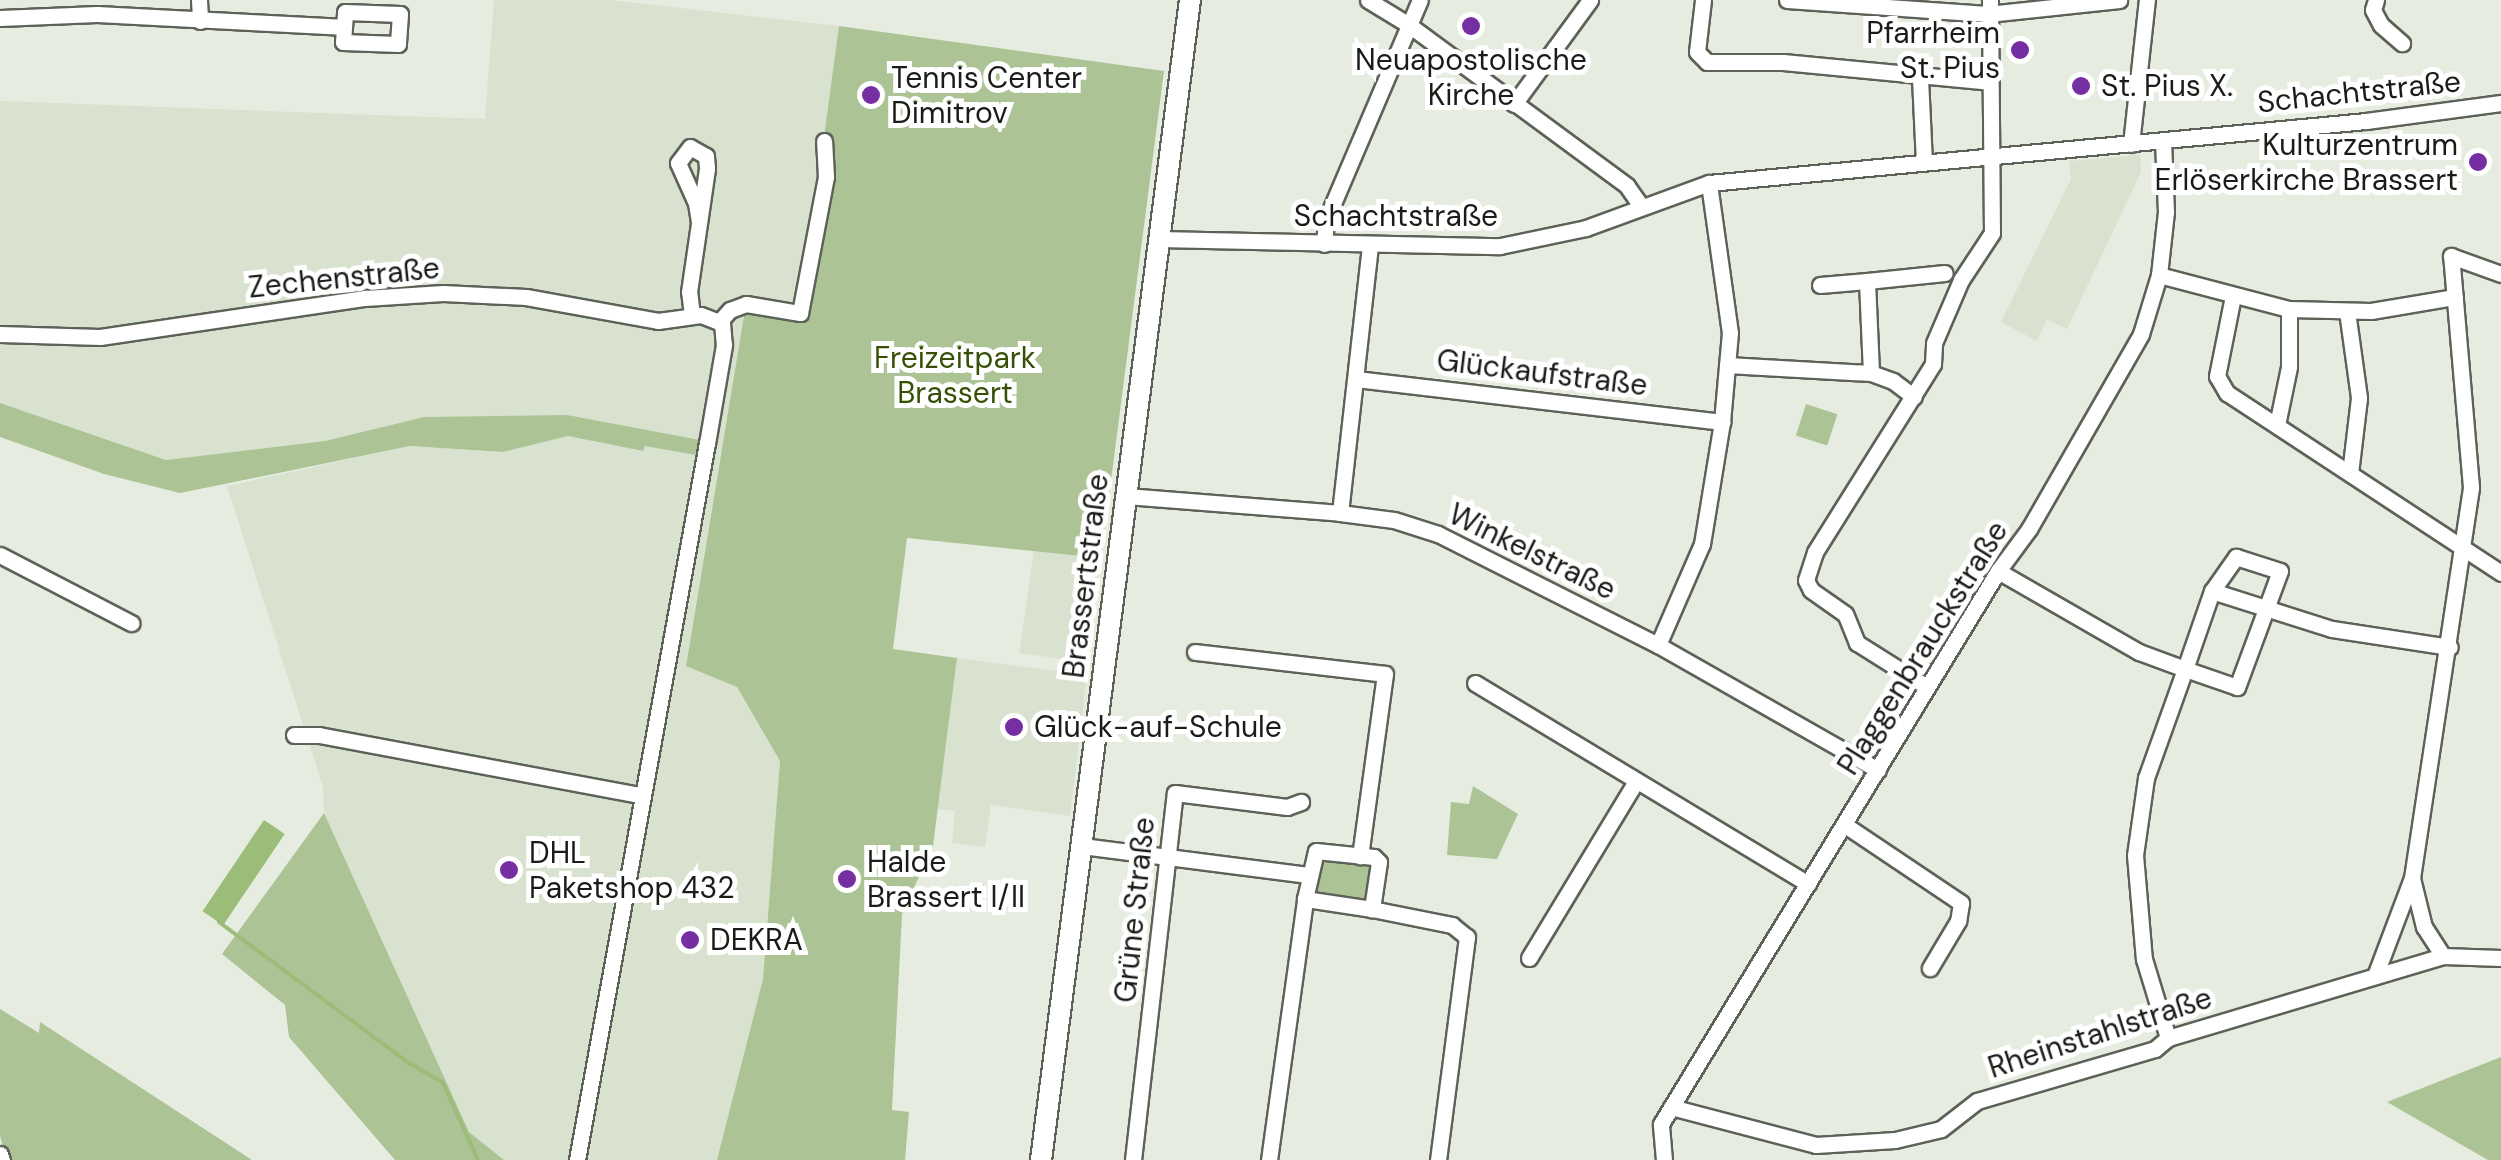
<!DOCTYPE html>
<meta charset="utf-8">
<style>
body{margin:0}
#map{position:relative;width:2501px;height:1160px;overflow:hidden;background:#e6ede0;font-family:"DM Sans",sans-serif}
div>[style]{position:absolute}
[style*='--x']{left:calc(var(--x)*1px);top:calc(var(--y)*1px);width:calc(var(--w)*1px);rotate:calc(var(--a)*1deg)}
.built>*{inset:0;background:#d8e2ce;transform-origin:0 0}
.green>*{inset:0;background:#acc395;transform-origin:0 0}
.water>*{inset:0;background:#9cbc7a;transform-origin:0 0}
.stream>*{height:4px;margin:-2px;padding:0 2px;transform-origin:2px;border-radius:2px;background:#9cbc7a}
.roads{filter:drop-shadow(2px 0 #5d6258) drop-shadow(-2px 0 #5d6258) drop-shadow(0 2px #5d6258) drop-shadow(0 -2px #5d6258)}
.minor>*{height:15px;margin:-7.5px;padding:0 7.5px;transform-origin:7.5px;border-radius:7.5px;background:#fff}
.major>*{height:20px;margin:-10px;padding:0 10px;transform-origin:10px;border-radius:10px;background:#fff}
.dots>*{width:28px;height:28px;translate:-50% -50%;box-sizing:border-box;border:5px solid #fff;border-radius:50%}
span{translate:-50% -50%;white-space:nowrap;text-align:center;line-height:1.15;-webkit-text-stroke:10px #fff;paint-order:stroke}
.poi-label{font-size:30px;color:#1a1c18}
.right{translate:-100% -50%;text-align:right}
.left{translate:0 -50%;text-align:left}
.street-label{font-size:30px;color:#1a1c18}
.park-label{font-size:30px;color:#365107}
</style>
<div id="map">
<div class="built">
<div style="clip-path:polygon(494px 0,610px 0,839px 26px,800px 313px,721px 452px,686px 665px,737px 687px,780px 761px,763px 979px,717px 1160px,504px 1160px,469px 1132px,324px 813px,323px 787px,227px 486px,410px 446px,503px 452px,568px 436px,642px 451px,644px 445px,696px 455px,567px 415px,424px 417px,325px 441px,166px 460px,0 403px,0 101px,485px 119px)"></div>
<div style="clip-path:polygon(2140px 155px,2141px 172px,2067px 329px,2047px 319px,2037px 341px,2001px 322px,2071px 179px,2069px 161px)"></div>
<div style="left:1034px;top:549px;width:68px;height:105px;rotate:8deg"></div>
<div style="clip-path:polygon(957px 658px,1087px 675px,1070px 816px,991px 805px,985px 847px,952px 843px,955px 811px,938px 809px)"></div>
</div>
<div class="green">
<div style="clip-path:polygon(839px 26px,1164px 71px,1101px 558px,907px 538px,893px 649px,957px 658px,933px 846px,902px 914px,892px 1110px,909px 1112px,905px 1160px,717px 1160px,763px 979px,780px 761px,737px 687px,686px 666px,746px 304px,800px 313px)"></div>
<div style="clip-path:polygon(0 403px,166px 460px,325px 441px,424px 417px,567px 415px,700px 440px,696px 455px,645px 446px,643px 451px,568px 436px,503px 452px,410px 446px,180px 493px,104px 474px,0 437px)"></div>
<div style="left:1806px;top:404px;width:33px;height:33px;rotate:18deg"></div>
<div style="clip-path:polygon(1473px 786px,1518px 814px,1497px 859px,1447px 855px,1451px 802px,1469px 804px)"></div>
<div style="clip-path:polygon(324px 813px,469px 1132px,504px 1160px,395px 1160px,289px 1037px,285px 1005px,222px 954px)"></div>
<div style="left:1315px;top:858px;width:59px;height:38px;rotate:6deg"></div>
<div style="clip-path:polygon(0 1009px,39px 1033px,40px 1022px,252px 1160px,7px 1160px,0 1136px)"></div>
<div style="clip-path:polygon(2501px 1057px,2501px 1160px,2488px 1160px,2387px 1102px)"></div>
</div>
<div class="water">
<div style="left:264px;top:820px;width:25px;height:110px;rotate:34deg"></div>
</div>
<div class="stream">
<div style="--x:219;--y:922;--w:237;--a:36.6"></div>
<div style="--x:409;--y:1063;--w:39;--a:30"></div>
<div style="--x:443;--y:1083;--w:85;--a:65.6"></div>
</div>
<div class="roads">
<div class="minor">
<div style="--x:199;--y:0;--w:21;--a:87"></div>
<div style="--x:1368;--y:0;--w:48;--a:31.4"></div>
<div style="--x:1409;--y:25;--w:271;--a:36.4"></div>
<div style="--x:1627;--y:186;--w:24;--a:55"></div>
<div style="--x:1703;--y:0;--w:52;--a:96.6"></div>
<div style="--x:1697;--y:52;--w:14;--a:45"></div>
<div style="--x:1707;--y:62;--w:76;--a:0"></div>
<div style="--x:1783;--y:62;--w:207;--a:5.5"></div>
<div style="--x:1787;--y:0;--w:201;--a:4"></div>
<div style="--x:1988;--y:14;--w:132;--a:-6.1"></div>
<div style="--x:2376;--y:0;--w:10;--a:107"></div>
<div style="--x:2373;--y:10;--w:17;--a:62"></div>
<div style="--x:2381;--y:25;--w:28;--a:41"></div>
<div style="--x:345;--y:12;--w:55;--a:2.1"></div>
<div style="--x:400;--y:14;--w:30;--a:94"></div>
<div style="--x:398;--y:44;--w:55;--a:-177.9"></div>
<div style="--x:343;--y:42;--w:30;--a:-86"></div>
<div style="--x:0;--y:18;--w:97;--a:-2.4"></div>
<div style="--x:97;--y:14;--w:244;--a:3"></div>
<div style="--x:1920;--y:78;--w:84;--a:87.3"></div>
<div style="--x:1514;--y:104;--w:129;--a:-53.8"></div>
<div style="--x:2131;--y:144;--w:145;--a:-83.7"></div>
<div style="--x:1158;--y:239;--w:342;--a:1.2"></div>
<div style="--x:1500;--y:246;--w:88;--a:-11.8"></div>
<div style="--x:1586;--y:228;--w:131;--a:-20.1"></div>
<div style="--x:1709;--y:183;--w:660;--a:-5.39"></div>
<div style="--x:2366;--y:121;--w:136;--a:-7.6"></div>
<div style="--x:1324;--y:244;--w:24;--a:-85"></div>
<div style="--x:1326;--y:220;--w:239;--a:-66.9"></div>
<div style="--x:2159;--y:275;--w:134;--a:14.7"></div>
<div style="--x:2289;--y:309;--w:82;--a:1.4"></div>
<div style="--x:2371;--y:311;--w:85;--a:-9.5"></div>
<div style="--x:1867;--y:281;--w:78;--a:-5.9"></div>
<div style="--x:1820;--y:285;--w:47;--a:-4.9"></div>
<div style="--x:1867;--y:281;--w:92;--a:87.5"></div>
<div style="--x:2233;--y:296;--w:82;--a:101.3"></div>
<div style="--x:2217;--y:376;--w:20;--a:60"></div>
<div style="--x:2227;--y:393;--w:328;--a:33.3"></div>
<div style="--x:2347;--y:311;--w:88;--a:82.1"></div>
<div style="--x:2359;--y:398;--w:76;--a:96.8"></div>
<div style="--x:692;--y:315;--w:23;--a:-97"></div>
<div style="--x:689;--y:292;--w:125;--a:-81.7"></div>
<div style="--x:707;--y:168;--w:12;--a:-95"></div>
<div style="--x:706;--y:156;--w:18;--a:-151"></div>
<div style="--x:690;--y:147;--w:20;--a:127"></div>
<div style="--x:678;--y:163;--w:44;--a:65.8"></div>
<div style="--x:696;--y:203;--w:19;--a:81"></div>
<div style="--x:720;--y:321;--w:15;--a:-48"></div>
<div style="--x:730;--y:310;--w:17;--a:-21"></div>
<div style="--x:746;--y:304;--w:55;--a:9.5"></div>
<div style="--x:800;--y:313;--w:138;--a:-79.2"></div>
<div style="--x:826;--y:177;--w:36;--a:-93"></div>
<div style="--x:0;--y:334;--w:100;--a:1.7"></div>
<div style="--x:100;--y:337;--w:268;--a:-8.4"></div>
<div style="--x:365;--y:298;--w:78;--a:-3.7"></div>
<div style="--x:443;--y:293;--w:83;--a:2.8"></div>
<div style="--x:526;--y:297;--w:134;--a:10.3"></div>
<div style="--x:658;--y:321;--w:43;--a:-7.9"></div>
<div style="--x:701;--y:315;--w:22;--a:21"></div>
<div style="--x:722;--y:323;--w:22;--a:85"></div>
<div style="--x:724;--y:345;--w:99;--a:99.8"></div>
<div style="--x:707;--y:443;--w:729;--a:100.28"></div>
<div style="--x:1727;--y:365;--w:144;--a:3.2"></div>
<div style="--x:1871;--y:373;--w:23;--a:20"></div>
<div style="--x:1893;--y:381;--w:26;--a:37"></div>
<div style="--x:1356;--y:379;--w:369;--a:6.7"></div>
<div style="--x:2277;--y:425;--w:59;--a:-78.3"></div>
<div style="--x:2289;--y:367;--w:58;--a:-90"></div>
<div style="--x:1126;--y:496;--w:215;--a:4.5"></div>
<div style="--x:1340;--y:513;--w:54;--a:7.4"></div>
<div style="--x:1394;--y:520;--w:46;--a:17.7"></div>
<div style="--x:1438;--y:534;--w:246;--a:26.8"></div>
<div style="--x:1658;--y:645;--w:253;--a:29.6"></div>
<div style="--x:1340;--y:513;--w:269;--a:-83.6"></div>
<div style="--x:0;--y:555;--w:148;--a:27.4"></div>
<div style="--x:2236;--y:557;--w:46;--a:17.7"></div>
<div style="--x:2280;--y:571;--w:124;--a:110.3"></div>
<div style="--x:2237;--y:687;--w:55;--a:-160.9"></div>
<div style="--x:2185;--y:669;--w:83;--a:-70.9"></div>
<div style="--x:2212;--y:591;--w:42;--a:-54.8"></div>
<div style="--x:1998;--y:571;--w:163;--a:29.9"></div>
<div style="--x:2139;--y:652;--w:49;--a:20.3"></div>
<div style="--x:2185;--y:669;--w:116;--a:109.7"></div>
<div style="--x:2146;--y:778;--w:78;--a:98.1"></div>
<div style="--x:2135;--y:855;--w:104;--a:85.1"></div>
<div style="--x:2144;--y:959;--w:83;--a:73.1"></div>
<div style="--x:2212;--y:591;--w:126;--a:17.6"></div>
<div style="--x:2332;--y:629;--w:119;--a:8.7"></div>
<div style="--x:1658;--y:645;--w:110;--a:-66.5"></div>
<div style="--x:1702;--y:544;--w:124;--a:-80.7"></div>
<div style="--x:1722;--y:422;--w:89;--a:-84.9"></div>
<div style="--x:1730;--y:333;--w:151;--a:-98"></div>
<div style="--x:1195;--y:652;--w:191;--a:6.6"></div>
<div style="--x:1385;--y:674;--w:184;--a:97.8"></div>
<div style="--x:1475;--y:683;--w:389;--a:31.1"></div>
<div style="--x:1927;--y:687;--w:83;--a:-147.8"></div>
<div style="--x:1857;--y:643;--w:31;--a:-112"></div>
<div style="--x:1845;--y:614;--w:42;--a:-144.8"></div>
<div style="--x:1811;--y:590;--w:11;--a:-117"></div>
<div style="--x:1806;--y:580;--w:29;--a:-72"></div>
<div style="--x:1815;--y:552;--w:222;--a:-57.9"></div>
<div style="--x:1933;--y:364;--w:21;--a:-87"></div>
<div style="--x:1934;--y:343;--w:69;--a:-66.8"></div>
<div style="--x:1961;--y:280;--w:56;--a:-56.6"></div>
<div style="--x:1992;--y:233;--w:233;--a:-90.5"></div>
<div style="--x:294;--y:735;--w:25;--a:0"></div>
<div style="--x:319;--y:735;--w:328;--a:10.6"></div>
<div style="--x:1845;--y:825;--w:140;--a:33.9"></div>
<div style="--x:1961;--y:903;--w:18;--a:99"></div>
<div style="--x:1958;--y:921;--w:55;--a:120.8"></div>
<div style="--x:1082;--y:846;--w:228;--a:7.3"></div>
<div style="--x:1316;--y:851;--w:58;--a:5.9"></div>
<div style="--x:1374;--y:857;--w:7;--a:45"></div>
<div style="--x:1379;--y:862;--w:48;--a:98.5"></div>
<div style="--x:1372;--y:909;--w:68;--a:-171.5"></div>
<div style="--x:1305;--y:899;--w:49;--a:-77.1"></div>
<div style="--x:1372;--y:909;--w:82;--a:11.3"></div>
<div style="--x:1452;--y:925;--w:19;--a:39"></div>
<div style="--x:1467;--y:937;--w:225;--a:97.4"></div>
<div style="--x:2443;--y:956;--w:35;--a:-123"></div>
<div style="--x:2424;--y:927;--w:50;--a:-103.8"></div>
<div style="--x:2412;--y:878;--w:395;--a:-81.4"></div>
<div style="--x:2471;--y:487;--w:232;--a:-94.9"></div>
<div style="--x:2451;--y:256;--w:53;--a:19.8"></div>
<div style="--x:1529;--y:958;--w:207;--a:-58.8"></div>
<div style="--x:2375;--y:976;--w:105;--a:-69.3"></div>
<div style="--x:1671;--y:1107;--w:150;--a:14.7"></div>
<div style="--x:1816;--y:1145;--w:79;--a:-3.6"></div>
<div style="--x:1895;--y:1140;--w:47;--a:-13.4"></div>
<div style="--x:1941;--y:1129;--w:46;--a:-37.9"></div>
<div style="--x:1977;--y:1101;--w:185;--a:-16.3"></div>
<div style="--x:2155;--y:1049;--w:17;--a:-40"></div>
<div style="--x:2168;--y:1038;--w:287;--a:-16.6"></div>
<div style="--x:2443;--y:956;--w:58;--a:2"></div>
<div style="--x:0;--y:1154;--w:6;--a:72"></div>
<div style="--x:1133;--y:1160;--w:369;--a:-83.5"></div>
<div style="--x:1175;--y:793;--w:113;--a:7.1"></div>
<div style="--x:1287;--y:807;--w:15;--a:-20"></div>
<div style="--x:1269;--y:1160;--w:263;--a:-82.1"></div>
<div style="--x:1664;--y:1160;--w:36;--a:-95"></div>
<div style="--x:1661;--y:1124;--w:648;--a:-58.64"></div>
<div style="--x:1998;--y:571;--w:52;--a:-53.6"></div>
<div style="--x:2029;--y:529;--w:225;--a:-60.1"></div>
<div style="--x:2141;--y:334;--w:62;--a:-73"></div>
<div style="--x:2159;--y:275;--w:63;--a:-83.7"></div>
<div style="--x:2166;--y:212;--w:72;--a:-92.4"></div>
</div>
<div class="major">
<div style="--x:1041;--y:1160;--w:1170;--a:-82.68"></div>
</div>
</div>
<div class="dots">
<div style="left:1471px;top:26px;background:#762fa3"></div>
<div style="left:2020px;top:50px;background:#762fa3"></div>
<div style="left:2081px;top:86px;background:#762fa3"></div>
<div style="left:871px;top:95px;background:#762fa3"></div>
<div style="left:2478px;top:162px;background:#762fa3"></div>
<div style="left:1014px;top:727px;background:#762fa3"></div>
<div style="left:509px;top:870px;background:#762fa3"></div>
<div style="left:847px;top:879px;background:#762fa3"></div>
<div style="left:690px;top:940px;background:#762fa3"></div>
</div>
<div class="poi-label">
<span class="right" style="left:2000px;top:50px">Pfarrheim<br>St. Pius</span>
<span style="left:1471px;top:77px">Neuapostolische<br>Kirche</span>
<span class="left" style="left:891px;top:95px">Tennis Center<br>Dimitrov</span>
<span class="left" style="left:2101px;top:86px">St. Pius X.</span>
<span class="right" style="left:2458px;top:162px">Kulturzentrum<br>Erlöserkirche Brassert</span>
<span class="left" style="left:1034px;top:727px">Glück-auf-Schule</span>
<span class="left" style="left:529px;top:870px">DHL<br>Paketshop 432</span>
<span class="left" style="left:867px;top:879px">Halde<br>Brassert I/II</span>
<span class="left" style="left:710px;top:940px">DEKRA</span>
</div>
<div class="street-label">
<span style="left:2359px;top:92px;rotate:-6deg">Schachtstraße</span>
<span style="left:1396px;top:216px">Schachtstraße</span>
<span style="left:344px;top:278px;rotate:-6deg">Zechenstraße</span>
<span style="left:1542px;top:373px;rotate:7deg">Glückaufstraße</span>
<span style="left:1532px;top:552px;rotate:26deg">Winkelstraße</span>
<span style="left:1086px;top:576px;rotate:-83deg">Brassertstraße</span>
<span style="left:1923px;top:648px;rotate:-58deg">Plaggenbrauckstraße</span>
<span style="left:1135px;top:910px;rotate:-84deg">Grüne Straße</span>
<span style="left:2100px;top:1033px;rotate:-18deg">Rheinstahlstraße</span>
</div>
<div class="park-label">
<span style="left:955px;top:375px">Freizeitpark<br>Brassert</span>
</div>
</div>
